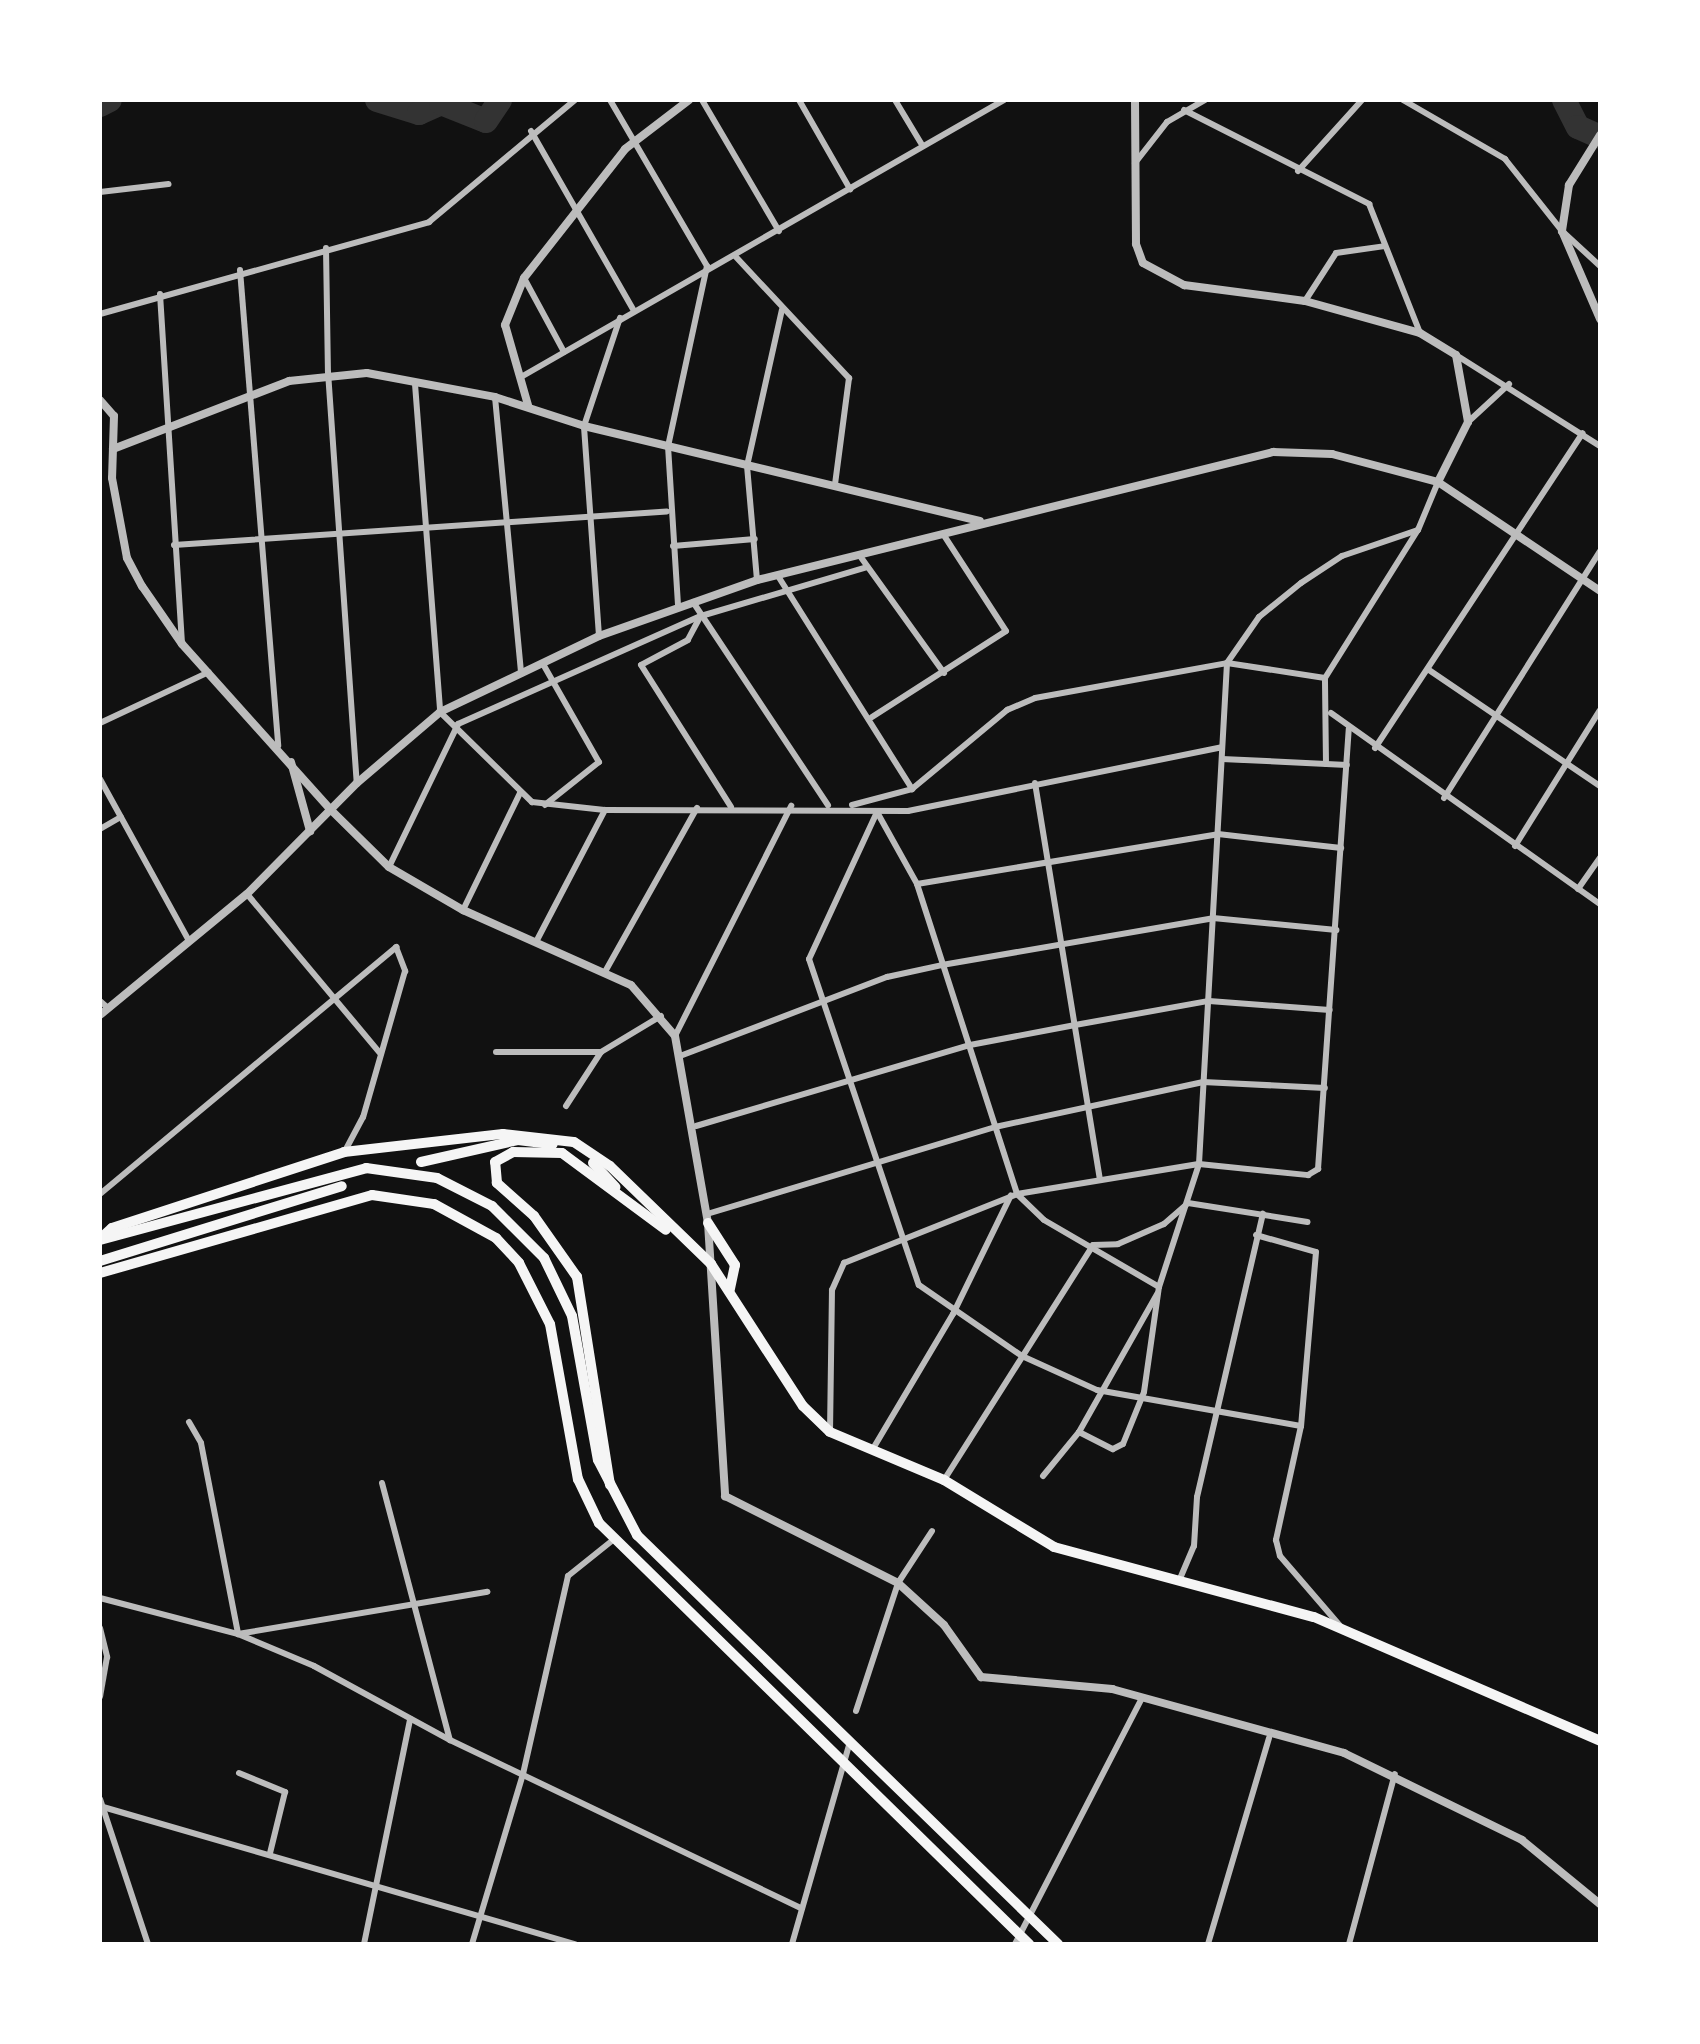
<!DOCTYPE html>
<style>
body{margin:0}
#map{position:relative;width:1700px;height:2044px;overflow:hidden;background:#111;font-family:Karla,sans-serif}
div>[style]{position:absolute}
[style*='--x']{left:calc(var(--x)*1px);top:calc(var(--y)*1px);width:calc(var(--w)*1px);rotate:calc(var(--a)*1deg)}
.river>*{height:24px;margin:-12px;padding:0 12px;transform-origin:12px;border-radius:12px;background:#333}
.minor>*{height:6px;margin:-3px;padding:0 3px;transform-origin:3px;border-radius:3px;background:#bcbcbc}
.tertiary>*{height:8px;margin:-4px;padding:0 4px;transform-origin:4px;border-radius:4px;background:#bcbcbc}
.primary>*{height:10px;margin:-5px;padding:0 5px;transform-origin:5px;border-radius:5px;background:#f5f5f5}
span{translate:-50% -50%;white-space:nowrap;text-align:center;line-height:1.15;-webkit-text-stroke:8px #fff;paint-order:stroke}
.frame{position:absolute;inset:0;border:102px solid #fff;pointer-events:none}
</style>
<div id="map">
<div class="river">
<div style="--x:377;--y:100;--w:44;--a:17.2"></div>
<div style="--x:419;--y:113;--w:24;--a:-24"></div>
<div style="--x:441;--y:103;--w:48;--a:21.8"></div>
<div style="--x:486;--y:121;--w:25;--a:-56"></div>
<div style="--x:1564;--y:100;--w:30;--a:63"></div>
<div style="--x:1578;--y:127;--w:24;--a:24"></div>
<div style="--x:100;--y:105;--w:11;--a:-27"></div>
</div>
<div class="minor">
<div style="--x:610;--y:100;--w:192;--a:59.7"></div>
<div style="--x:707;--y:266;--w:184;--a:102.2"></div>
<div style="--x:668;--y:446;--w:159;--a:86.4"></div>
<div style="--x:702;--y:100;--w:152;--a:59.6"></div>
<div style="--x:799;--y:100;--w:103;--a:60.2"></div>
<div style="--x:895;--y:100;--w:52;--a:59"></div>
<div style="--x:1403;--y:100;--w:118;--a:30"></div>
<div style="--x:1505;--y:159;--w:92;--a:51.6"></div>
<div style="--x:1562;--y:231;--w:52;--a:42.6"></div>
<div style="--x:1184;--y:110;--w:208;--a:26.9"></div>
<div style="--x:1369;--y:204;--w:139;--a:68.4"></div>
<div style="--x:531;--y:131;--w:205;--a:60.2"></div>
<div style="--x:1135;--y:163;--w:52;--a:-52"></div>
<div style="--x:1167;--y:122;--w:44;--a:-30.1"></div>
<div style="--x:1298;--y:171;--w:96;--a:-48"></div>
<div style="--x:100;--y:192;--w:69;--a:-6.6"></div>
<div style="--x:326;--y:248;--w:124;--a:89.1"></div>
<div style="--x:328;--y:372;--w:412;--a:86"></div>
<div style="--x:736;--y:257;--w:166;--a:47"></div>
<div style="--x:849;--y:378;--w:107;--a:97.5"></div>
<div style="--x:240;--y:270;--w:477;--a:85.4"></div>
<div style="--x:524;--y:278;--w:84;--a:61.6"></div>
<div style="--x:160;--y:294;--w:351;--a:86.4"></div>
<div style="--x:1305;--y:301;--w:57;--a:-57.1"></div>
<div style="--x:1336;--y:253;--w:49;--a:-8.1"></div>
<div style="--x:100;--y:314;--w:342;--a:-15.6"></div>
<div style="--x:429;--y:222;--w:190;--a:-39.9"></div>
<div style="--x:1456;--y:355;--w:170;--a:32.3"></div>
<div style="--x:521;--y:377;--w:557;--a:-29.83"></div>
<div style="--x:415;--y:384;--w:329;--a:85.6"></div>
<div style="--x:440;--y:712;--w:129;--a:44.4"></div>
<div style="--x:532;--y:802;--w:73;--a:6.3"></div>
<div style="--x:605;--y:810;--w:303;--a:0.2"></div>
<div style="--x:908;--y:811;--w:320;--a:-11.5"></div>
<div style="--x:495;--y:397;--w:278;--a:84.6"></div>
<div style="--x:1468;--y:422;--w:56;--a:-42.8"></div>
<div style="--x:174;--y:545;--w:494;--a:-3.9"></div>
<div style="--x:673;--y:546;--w:82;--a:-4.9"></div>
<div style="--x:860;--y:556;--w:144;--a:54.3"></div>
<div style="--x:778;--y:576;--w:252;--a:57.8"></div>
<div style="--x:757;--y:580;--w:114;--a:-95"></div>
<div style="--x:747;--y:466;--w:160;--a:-77.4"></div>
<div style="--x:693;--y:602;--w:244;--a:56.4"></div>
<div style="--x:700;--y:617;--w:26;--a:118"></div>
<div style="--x:688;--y:640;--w:53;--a:152"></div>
<div style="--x:641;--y:665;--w:168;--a:57.6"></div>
<div style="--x:599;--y:636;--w:211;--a:-94.1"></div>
<div style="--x:584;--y:426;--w:114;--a:-71.6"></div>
<div style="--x:543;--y:664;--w:113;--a:60.3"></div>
<div style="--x:599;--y:762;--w:69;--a:141.5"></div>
<div style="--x:1429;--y:670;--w:207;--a:34.2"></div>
<div style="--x:1331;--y:713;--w:330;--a:35.4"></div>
<div style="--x:872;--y:717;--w:159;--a:-32.7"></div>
<div style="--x:1006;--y:631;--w:116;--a:-123"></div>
<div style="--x:100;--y:723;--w:120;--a:-25.1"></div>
<div style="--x:1375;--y:748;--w:377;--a:-56.6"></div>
<div style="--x:1222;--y:759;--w:125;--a:2.7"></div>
<div style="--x:1326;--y:764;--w:86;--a:-90.7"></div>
<div style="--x:1325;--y:678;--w:175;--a:-57.9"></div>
<div style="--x:100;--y:779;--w:183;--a:61.2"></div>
<div style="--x:1035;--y:783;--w:402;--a:80.7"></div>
<div style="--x:1444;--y:798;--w:292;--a:-57.7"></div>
<div style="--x:852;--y:805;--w:62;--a:-14.9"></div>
<div style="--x:912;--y:789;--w:124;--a:-39.7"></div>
<div style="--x:1007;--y:710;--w:30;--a:-23"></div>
<div style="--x:1035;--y:698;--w:195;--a:-10.3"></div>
<div style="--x:1227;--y:663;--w:99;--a:8.7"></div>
<div style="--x:877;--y:812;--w:162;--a:114.8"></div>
<div style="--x:809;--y:959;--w:344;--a:71.4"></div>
<div style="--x:919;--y:1285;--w:125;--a:34.6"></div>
<div style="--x:1022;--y:1356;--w:82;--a:24.4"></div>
<div style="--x:1097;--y:1390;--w:207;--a:10"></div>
<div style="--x:877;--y:812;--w:82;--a:60.9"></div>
<div style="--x:917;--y:884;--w:326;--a:72.1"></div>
<div style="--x:1017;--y:1194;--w:37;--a:44"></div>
<div style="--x:1044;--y:1220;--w:133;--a:30.2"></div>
<div style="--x:100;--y:829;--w:24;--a:-30"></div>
<div style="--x:1515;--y:846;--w:160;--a:-58"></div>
<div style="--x:389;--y:867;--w:159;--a:-64.2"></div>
<div style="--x:458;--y:724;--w:266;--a:-24"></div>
<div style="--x:701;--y:616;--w:173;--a:-16.4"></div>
<div style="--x:917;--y:884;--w:305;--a:-9.4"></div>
<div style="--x:1218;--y:834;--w:124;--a:6.5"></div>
<div style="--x:1578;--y:889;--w:38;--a:-55"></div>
<div style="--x:247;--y:894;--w:207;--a:50.1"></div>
<div style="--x:463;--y:910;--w:130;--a:-64"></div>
<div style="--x:536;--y:942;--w:149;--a:-62.4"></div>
<div style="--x:606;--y:970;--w:186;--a:-60.7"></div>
<div style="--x:100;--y:1001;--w:11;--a:41"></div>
<div style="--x:675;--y:1036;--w:258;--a:-63.2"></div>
<div style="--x:496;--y:1052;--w:105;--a:0"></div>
<div style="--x:601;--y:1052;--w:70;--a:-31"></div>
<div style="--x:680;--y:1056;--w:222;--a:-20.9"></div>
<div style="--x:887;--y:977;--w:56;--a:-12.3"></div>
<div style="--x:942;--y:965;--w:275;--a:-9.8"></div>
<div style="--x:1213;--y:918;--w:124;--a:5.6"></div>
<div style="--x:566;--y:1106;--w:64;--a:-57.1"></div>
<div style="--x:696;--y:1126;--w:286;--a:-16.5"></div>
<div style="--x:970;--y:1045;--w:107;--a:-10.8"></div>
<div style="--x:1075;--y:1025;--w:136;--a:-10.2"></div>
<div style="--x:1209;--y:1001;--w:121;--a:4.3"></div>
<div style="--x:100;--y:1194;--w:386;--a:-39.8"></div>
<div style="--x:396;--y:947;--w:26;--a:69"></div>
<div style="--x:405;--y:971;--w:152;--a:106"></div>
<div style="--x:363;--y:1117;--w:40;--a:118"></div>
<div style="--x:1188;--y:1203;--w:121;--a:9"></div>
<div style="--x:707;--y:1214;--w:301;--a:-16.8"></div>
<div style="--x:995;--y:1127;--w:213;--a:-12.2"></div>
<div style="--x:1203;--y:1082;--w:122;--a:2.8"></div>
<div style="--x:1256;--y:1235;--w:62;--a:15.8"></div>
<div style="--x:1316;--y:1252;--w:175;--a:94.9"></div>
<div style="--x:1301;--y:1426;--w:117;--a:102.4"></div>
<div style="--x:1276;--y:1540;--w:16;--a:76"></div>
<div style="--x:1280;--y:1556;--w:94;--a:49.3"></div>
<div style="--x:1093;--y:1245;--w:25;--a:-2"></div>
<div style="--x:1118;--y:1244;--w:50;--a:-23.5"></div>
<div style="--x:1164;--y:1224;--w:29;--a:-41"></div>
<div style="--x:189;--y:1422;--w:24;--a:60"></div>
<div style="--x:201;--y:1443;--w:195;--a:79"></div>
<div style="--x:238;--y:1634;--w:253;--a:-9.6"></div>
<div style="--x:830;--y:1432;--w:142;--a:-89.2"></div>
<div style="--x:832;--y:1290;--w:30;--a:-66"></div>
<div style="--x:844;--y:1263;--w:186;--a:-21.7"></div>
<div style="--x:1017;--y:1194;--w:184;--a:-9.4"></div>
<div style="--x:1199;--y:1164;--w:110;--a:5.8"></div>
<div style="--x:1308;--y:1175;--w:12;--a:-31"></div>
<div style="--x:1318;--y:1169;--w:441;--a:-86"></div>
<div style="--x:1079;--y:1432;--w:38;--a:27"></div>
<div style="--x:1113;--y:1449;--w:11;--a:-27"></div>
<div style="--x:1123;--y:1444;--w:56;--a:-68"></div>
<div style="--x:1144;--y:1392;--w:106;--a:-81.9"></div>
<div style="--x:1159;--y:1287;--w:129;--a:-72"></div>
<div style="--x:1199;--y:1164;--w:502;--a:-86.8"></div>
<div style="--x:1227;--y:663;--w:56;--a:-55.2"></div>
<div style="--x:1259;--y:617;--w:54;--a:-39"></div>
<div style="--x:1301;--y:583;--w:49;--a:-33.4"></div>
<div style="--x:1342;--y:556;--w:80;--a:-18.9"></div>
<div style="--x:1418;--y:530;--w:52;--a:-67.4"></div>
<div style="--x:874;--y:1447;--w:155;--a:-59.3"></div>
<div style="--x:953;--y:1314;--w:132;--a:-64"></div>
<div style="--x:1043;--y:1476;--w:57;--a:-50.7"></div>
<div style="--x:1079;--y:1432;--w:159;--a:-60.5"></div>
<div style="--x:944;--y:1480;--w:278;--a:-57.6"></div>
<div style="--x:382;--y:1483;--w:266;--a:75.2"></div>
<div style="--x:1179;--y:1581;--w:38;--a:-67"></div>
<div style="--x:1194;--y:1546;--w:49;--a:-86.5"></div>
<div style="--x:1197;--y:1497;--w:291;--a:-76.9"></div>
<div style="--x:100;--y:1598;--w:143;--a:14.6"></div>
<div style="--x:238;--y:1634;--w:82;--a:22.8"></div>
<div style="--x:314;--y:1666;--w:155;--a:28.6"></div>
<div style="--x:450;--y:1740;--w:390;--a:25.6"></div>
<div style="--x:100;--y:1628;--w:30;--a:76"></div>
<div style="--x:107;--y:1657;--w:40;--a:100"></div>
<div style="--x:856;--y:1711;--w:135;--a:-71.8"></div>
<div style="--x:898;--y:1583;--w:62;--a:-56.8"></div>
<div style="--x:239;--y:1773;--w:50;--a:22.4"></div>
<div style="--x:285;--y:1792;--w:63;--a:103.8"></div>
<div style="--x:100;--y:1799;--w:153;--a:71.7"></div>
<div style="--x:103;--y:1807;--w:492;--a:16.2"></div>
<div style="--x:364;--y:1944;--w:230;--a:-78.4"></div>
<div style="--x:472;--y:1944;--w:177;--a:-73.3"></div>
<div style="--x:523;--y:1774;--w:203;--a:-77.2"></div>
<div style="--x:568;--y:1576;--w:58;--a:-38.7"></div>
<div style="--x:792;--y:1944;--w:210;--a:-74"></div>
<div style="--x:1015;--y:1944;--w:277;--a:-62.7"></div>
<div style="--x:1208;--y:1944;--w:215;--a:-73.5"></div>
<div style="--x:1349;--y:1944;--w:176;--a:-74.9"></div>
</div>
<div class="tertiary">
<div style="--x:1135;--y:100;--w:144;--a:89.6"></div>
<div style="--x:1136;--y:244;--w:20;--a:70"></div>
<div style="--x:1143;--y:263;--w:47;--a:28.2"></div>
<div style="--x:1184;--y:285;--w:122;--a:7.5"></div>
<div style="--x:1305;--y:301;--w:119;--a:15.5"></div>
<div style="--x:1420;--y:333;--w:42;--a:31.4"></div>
<div style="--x:1456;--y:355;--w:68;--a:79.8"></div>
<div style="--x:1468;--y:422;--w:67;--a:116.6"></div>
<div style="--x:1600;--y:135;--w:59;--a:121.8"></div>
<div style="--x:1569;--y:185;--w:47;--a:98.7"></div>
<div style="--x:1562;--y:231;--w:96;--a:66.6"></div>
<div style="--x:100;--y:400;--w:21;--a:49"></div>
<div style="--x:114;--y:416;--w:62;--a:91.8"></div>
<div style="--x:112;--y:478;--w:81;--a:79.4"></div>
<div style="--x:127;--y:558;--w:32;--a:62"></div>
<div style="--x:142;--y:586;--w:70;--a:55.4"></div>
<div style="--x:182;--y:644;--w:223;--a:48.1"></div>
<div style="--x:331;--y:810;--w:81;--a:44.5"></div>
<div style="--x:389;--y:867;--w:86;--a:30.2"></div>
<div style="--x:463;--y:910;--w:184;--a:24.1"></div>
<div style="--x:631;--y:985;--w:67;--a:49.2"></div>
<div style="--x:675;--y:1036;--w:190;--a:80"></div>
<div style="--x:708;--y:1223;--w:274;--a:86.4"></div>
<div style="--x:725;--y:1496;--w:194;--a:26.7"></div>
<div style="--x:898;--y:1583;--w:62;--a:42.4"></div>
<div style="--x:944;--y:1625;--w:64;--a:54.6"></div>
<div style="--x:981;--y:1677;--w:132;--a:5.2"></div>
<div style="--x:1112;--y:1689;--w:241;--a:15.4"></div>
<div style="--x:1344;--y:1753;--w:198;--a:26"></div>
<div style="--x:1522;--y:1840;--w:101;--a:39.4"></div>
<div style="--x:528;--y:405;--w:83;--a:-106"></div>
<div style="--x:505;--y:325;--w:51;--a:-68"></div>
<div style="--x:524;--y:278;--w:164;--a:-51.9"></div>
<div style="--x:625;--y:149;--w:81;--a:-37.4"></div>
<div style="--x:113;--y:449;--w:189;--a:-21.1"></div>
<div style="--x:289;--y:381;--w:78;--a:-5.9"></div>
<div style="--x:367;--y:373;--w:130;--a:10.6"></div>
<div style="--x:495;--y:397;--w:94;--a:18"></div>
<div style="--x:584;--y:426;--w:407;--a:13.5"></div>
<div style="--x:291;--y:762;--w:72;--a:74.6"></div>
<div style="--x:100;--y:1015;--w:190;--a:-39.5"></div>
<div style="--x:247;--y:894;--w:156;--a:-45.3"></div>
<div style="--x:357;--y:783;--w:109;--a:-40.5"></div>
<div style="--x:440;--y:712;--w:176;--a:-25.5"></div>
<div style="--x:599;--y:636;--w:168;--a:-19.5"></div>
<div style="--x:757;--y:580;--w:532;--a:-13.93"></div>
<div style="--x:1273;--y:452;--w:59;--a:1.9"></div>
<div style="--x:1332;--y:454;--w:110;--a:14.8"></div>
<div style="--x:1438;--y:482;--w:195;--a:33.9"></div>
</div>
<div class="primary">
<div style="--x:421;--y:1162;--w:99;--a:-12.8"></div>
<div style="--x:518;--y:1140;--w:35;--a:7"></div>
<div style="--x:593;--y:1163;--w:33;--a:47"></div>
<div style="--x:708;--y:1223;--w:50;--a:57.3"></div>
<div style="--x:735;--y:1265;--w:25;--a:102"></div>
<div style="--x:100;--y:1239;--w:16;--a:-43"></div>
<div style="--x:112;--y:1228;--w:244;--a:-18.1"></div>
<div style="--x:344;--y:1152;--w:160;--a:-6.5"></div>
<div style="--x:503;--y:1134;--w:71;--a:6.4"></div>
<div style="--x:574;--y:1142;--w:43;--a:33.7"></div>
<div style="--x:610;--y:1166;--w:141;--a:44.1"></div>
<div style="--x:711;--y:1264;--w:169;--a:57.1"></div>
<div style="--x:803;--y:1406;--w:37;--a:44"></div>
<div style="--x:830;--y:1432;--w:124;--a:22.8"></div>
<div style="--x:944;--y:1480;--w:129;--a:31.3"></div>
<div style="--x:1054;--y:1547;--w:269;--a:15.1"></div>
<div style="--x:1314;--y:1617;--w:312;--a:23.4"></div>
<div style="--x:100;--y:1240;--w:276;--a:-15.1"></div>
<div style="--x:366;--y:1168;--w:72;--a:8"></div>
<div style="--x:437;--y:1178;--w:62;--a:27"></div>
<div style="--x:492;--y:1206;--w:74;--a:45"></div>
<div style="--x:544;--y:1258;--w:64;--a:64.2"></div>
<div style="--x:572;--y:1316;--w:146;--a:79.8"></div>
<div style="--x:598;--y:1460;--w:85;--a:62.5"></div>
<div style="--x:637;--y:1535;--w:587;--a:44.17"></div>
<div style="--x:100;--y:1261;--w:253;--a:-17.2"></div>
<div style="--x:100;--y:1273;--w:283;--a:-16"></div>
<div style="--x:372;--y:1195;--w:63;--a:8.3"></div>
<div style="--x:434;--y:1204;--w:71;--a:28.7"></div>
<div style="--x:496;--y:1238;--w:34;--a:47"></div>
<div style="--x:519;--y:1263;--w:68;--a:63.1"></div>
<div style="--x:550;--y:1324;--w:158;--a:79.8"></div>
<div style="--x:578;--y:1479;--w:49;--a:64.5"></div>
<div style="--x:599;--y:1523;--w:602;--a:44.39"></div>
<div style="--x:610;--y:1485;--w:211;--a:-99"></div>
<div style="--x:577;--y:1277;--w:75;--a:-125.2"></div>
<div style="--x:534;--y:1216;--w:50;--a:-138.3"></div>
<div style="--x:497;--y:1183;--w:21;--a:-95"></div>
<div style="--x:495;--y:1162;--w:21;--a:-29"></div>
<div style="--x:513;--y:1152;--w:49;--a:1.2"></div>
<div style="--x:562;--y:1153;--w:129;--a:36.5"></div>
</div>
<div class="frame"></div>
</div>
